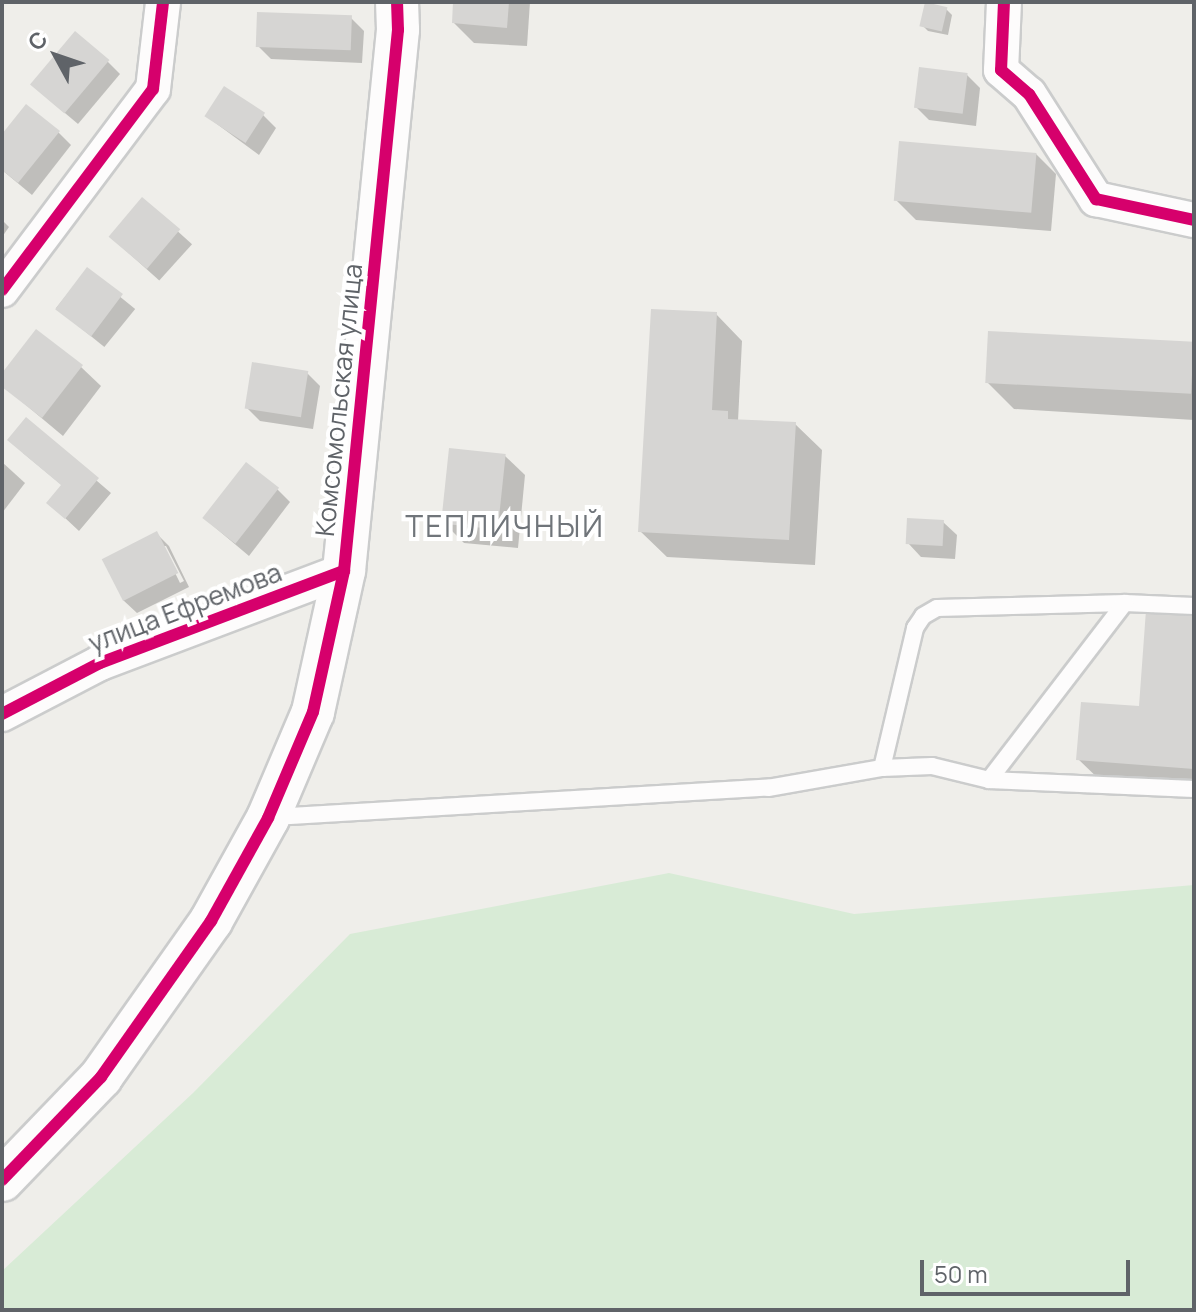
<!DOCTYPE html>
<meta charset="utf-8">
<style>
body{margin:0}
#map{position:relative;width:1196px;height:1312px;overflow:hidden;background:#efeeea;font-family:Manrope,sans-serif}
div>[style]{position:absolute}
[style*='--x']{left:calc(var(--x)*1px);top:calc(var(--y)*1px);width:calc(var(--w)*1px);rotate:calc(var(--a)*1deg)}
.green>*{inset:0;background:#d8ebd6}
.shadow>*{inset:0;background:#0003;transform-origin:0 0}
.building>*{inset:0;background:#d6d5d3;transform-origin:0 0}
.roads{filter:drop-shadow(2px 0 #cbcccc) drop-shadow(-2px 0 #cbcccc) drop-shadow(0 2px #cbcccc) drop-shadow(0 -2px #cbcccc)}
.service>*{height:16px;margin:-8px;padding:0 8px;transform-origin:8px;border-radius:8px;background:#fdfcfc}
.minor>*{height:34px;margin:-17px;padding:0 17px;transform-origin:17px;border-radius:17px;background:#fdfcfc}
.tertiary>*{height:42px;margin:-21px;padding:0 21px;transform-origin:21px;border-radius:21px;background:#fdfcfc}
.cycleway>*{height:12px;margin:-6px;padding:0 6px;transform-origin:6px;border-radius:6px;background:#d6006c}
span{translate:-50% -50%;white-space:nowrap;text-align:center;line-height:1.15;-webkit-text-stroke:8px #fff;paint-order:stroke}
.street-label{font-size:26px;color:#5f6368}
.quarter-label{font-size:30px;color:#70757a;letter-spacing:2px}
.frame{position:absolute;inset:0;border:4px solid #5f6368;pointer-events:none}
.north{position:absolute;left:16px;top:16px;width:80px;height:80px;-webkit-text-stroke:6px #fff;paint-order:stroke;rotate:310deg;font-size:22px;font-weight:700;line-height:32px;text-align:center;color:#5f6368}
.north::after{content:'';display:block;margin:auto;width:28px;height:36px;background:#5f6368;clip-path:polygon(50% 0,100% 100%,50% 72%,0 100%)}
.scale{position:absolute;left:920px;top:1260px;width:210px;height:36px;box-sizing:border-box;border:4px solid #5f6368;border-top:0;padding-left:10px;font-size:24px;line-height:28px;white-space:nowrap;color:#5f6368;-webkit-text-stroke:6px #fff;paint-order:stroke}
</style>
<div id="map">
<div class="green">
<div style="clip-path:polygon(669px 873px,854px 914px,1194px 885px,1194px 1310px,2px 1310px,2px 1271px,193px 1093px,350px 934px)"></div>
</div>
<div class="shadow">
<div style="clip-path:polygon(455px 2px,530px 2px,527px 46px,474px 43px,454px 23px)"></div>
<div style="clip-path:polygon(946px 9px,952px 15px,948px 35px,928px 31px,922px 25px)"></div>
<div style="clip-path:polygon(351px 18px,364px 31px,362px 63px,271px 59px,258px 46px)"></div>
<div style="clip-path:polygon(107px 61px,120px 74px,78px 124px,46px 97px)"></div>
<div style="clip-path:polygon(967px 75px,980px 88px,976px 126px,929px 120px,916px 107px)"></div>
<div style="clip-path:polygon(263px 115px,276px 128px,259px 155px,206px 116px)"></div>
<div style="clip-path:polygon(58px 132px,71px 145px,32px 195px,2px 170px,2px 137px)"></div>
<div style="clip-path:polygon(1036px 154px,1056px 174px,1051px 231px,916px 220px,896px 200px)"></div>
<div style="left:143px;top:200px;width:66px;height:49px;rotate:42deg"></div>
<div style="clip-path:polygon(2px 220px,9px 227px,2px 237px)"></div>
<div style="left:87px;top:270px;width:62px;height:49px;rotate:39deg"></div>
<div style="clip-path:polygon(716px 314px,742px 341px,738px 421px,795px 424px,822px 450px,815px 565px,667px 557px,640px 531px)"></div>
<div style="clip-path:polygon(1194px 345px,1194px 420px,1014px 409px,988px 383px)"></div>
<div style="clip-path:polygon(81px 367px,101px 386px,63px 436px,2px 385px,2px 376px)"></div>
<div style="clip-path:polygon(307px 373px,320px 386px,313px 429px,260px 421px,247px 408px)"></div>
<div style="clip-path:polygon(26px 420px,111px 493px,79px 531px,49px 503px,63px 486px,23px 453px)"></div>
<div style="clip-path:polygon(505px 456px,525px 475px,518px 548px,464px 543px,444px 523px)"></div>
<div style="clip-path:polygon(2px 462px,25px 483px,2px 513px)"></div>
<div style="clip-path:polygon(277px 489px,290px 502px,249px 556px,205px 519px)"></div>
<div style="clip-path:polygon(943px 522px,957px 535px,955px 559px,921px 557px,908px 543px)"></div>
<div style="clip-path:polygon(evenodd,156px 533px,169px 546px,189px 587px,137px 613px,123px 600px,156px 533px,162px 546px,166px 546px,184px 581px,180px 583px,162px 546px)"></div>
<div style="clip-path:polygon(1194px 616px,1194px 792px,1105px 785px,1078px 759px,1141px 708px)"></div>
</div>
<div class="building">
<div style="clip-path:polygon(453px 2px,509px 2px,507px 28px,452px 23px)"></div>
<div style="left:925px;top:2px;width:23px;height:25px;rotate:13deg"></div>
<div style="left:257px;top:12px;width:95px;height:35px;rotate:2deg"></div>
<div style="left:75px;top:31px;width:45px;height:70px;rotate:40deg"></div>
<div style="left:919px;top:67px;width:49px;height:41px;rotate:7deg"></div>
<div style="left:224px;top:86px;width:49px;height:36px;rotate:33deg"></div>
<div style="clip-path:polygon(26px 104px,60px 131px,18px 183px,2px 170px,2px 134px)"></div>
<div style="left:899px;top:141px;width:138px;height:60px;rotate:5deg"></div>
<div style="left:142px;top:197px;width:50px;height:52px;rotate:40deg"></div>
<div style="left:87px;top:267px;width:45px;height:53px;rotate:37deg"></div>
<div style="clip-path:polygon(651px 309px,717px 312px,712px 410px,728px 411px,728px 419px,796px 422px,789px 540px,638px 532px)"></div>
<div style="clip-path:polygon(36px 329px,83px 365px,42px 418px,2px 387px,2px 373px)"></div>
<div style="left:988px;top:331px;width:206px;height:52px;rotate:3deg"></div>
<div style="left:252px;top:362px;width:57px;height:47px;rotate:9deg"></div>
<div style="clip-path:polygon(26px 417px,99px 478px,65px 519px,46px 503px,61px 485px,7px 440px)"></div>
<div style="left:449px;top:448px;width:57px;height:76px;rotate:6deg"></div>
<div style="left:246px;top:462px;width:42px;height:71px;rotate:38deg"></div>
<div style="left:907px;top:518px;width:37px;height:26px;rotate:3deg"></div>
<div style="left:157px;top:531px;width:47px;height:62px;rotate:63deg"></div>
<div style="clip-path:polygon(1146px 610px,1194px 614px,1194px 769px,1076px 760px,1081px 702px,1139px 706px)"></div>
</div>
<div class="roads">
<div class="service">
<div style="--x:882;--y:768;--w:144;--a:-76.7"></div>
<div style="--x:915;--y:628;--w:14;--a:-56"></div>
<div style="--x:923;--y:616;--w:16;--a:-30"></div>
<div style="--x:937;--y:608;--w:188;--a:-1.5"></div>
<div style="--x:1125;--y:603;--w:69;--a:2.5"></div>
<div style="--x:989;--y:780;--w:223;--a:-52.5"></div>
<div style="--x:273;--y:817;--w:496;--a:-3.4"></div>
<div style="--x:768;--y:788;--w:116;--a:-10"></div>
<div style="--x:882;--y:768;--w:50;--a:-2.3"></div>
<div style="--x:932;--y:766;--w:59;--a:13.8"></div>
<div style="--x:989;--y:780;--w:205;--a:2.5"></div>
</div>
<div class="minor">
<div style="--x:1004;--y:2;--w:68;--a:92.5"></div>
<div style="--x:1001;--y:70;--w:37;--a:41"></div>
<div style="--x:1029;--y:94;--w:125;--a:57.5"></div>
<div style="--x:1096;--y:199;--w:100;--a:12.1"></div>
<div style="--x:2;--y:290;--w:251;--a:-53.1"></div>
<div style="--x:153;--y:89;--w:88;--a:-83.4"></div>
<div style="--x:2;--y:714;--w:110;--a:-27.5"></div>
<div style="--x:100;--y:663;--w:261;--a:-20.7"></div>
</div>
<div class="tertiary">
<div style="--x:2;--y:1180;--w:143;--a:-46.1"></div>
<div style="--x:101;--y:1077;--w:191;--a:-54.8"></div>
<div style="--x:211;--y:921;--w:118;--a:-61"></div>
<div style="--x:268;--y:818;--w:115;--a:-67"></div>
<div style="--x:313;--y:712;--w:144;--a:-77.6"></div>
<div style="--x:344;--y:571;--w:544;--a:-84.3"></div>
<div style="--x:398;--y:30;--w:28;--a:-92"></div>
</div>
</div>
<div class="cycleway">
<div style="--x:1004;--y:2;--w:68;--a:92.5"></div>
<div style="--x:1001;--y:70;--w:37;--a:41"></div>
<div style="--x:1029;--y:94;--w:125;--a:57.5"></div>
<div style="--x:1096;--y:199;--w:100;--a:12.1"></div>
<div style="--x:2;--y:290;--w:251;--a:-53.1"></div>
<div style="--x:153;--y:89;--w:88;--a:-83.4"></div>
<div style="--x:2;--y:714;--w:110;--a:-27.5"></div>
<div style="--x:100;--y:663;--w:261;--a:-20.7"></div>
<div style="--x:2;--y:1180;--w:143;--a:-46.1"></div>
<div style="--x:101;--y:1077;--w:191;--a:-54.8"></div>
<div style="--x:211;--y:921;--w:118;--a:-61"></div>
<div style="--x:268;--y:818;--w:115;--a:-67"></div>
<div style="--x:313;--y:712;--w:144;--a:-77.6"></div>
<div style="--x:344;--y:571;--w:544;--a:-84.3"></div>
<div style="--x:398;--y:30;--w:28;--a:-92"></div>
</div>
<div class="street-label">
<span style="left:339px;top:400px;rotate:-84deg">Комсомольская улица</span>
<span style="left:185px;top:608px;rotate:-21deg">улица Ефремова</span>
</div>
<div class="quarter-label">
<span style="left:505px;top:526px">ТЕПЛИЧНЫЙ</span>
</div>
<div class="frame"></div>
<div class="north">С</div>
<div class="scale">50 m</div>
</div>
